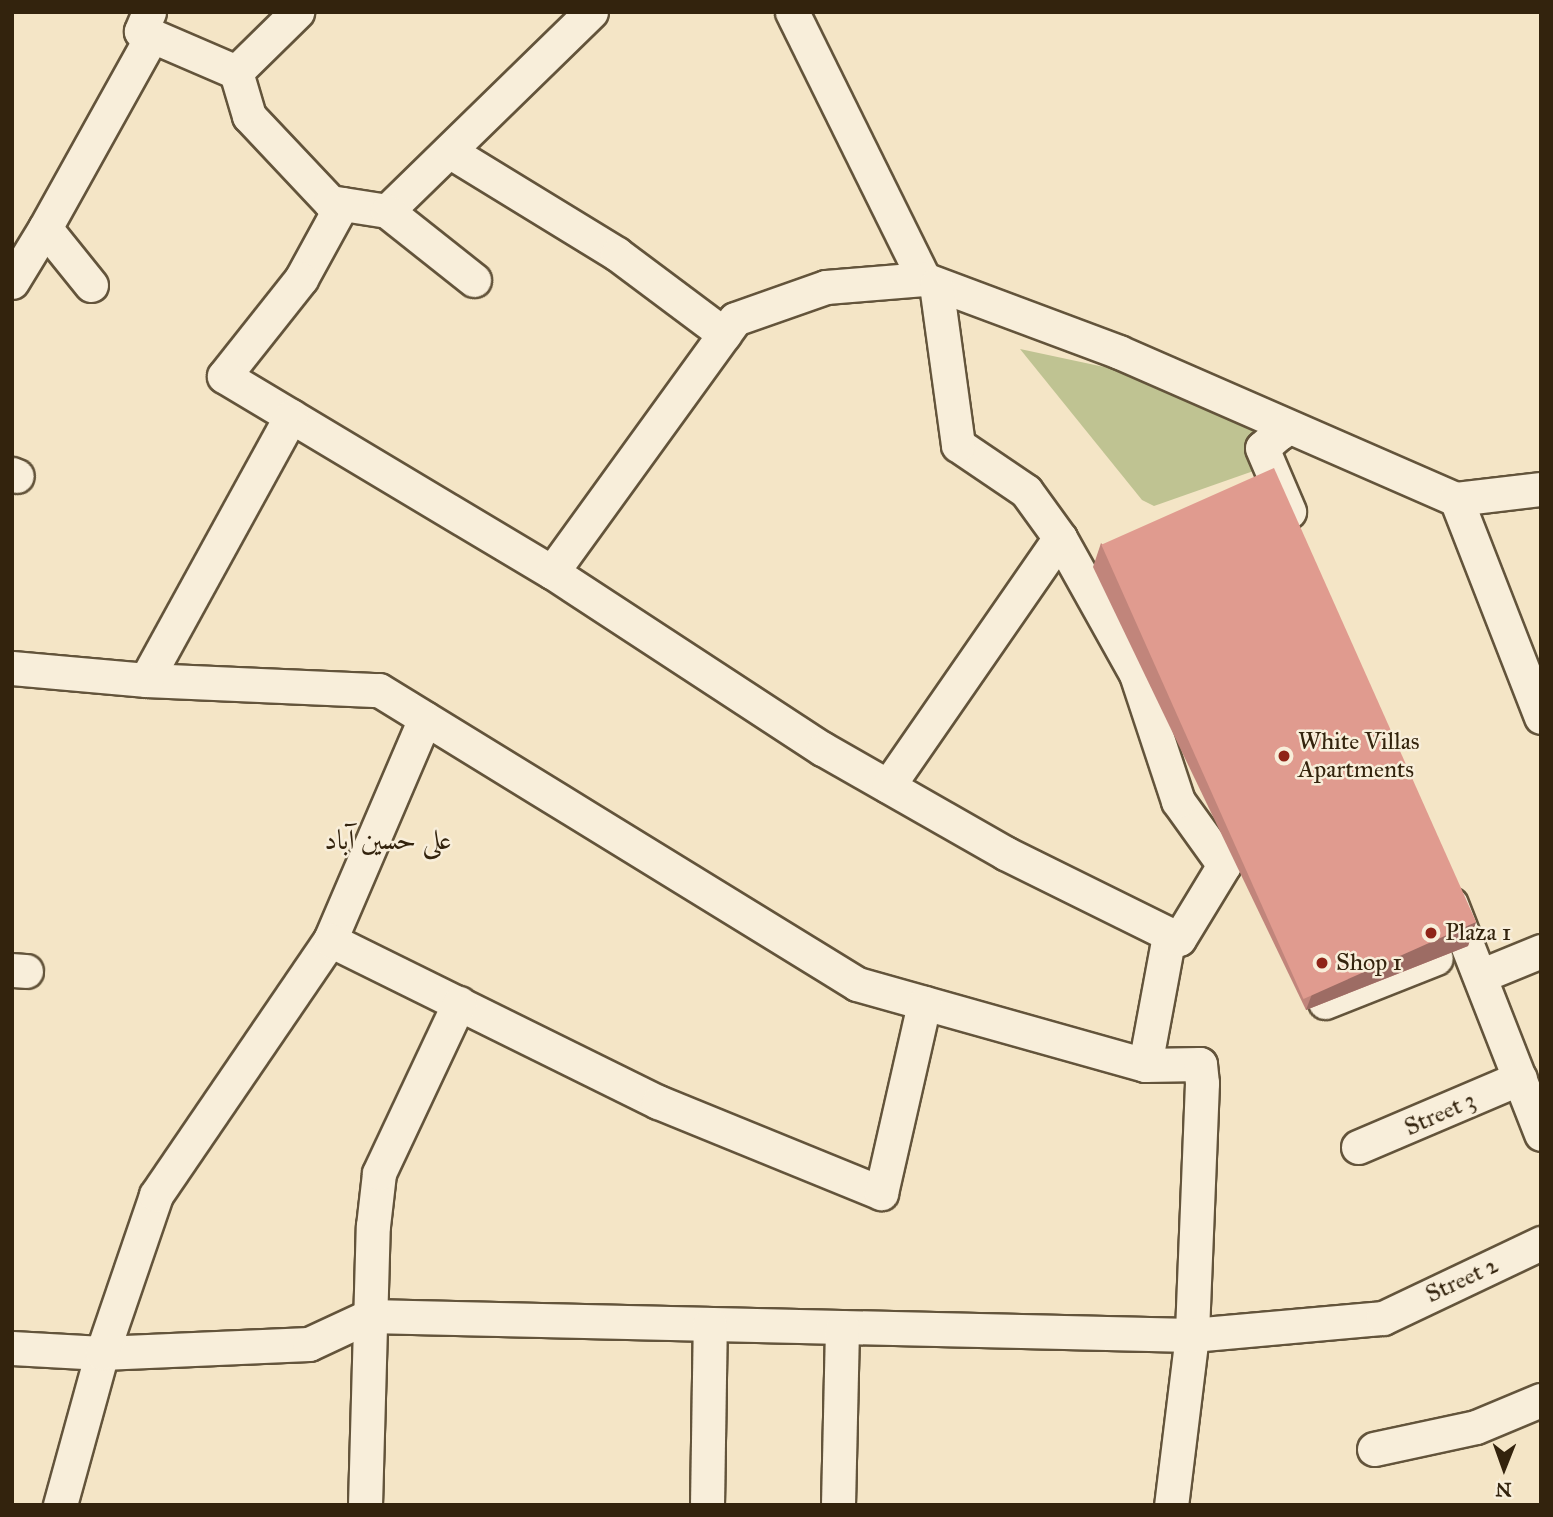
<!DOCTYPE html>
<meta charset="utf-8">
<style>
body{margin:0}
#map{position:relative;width:1553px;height:1517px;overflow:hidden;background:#f4e5c6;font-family:"IM FELL Great Primer",Amiri,serif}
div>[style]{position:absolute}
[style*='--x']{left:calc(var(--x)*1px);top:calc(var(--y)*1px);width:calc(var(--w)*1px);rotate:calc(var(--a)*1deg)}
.green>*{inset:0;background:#bfc392}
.roads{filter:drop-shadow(2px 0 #63543b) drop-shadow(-2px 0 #63543b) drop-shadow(0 2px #63543b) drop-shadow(0 -2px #63543b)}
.street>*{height:33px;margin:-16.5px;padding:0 16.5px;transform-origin:16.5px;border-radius:16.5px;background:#f8eeda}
.wall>*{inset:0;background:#c1857b}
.shaded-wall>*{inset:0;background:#9d6c64}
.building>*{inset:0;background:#e09b8f;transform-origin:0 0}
.dots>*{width:19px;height:19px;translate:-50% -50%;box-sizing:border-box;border:4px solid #f8eeda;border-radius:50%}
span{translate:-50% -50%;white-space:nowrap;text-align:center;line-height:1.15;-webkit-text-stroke:5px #f8eeda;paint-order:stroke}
.poi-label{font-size:24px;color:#33230d}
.left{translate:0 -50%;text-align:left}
.street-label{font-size:24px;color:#33230d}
.quarter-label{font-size:28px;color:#33230d}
.frame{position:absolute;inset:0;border:14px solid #33230d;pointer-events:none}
.north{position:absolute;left:1469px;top:1433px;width:70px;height:70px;-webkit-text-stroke:5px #f8eeda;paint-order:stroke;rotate:181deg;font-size:19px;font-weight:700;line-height:28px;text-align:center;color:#33230d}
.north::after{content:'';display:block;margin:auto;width:24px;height:32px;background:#33230d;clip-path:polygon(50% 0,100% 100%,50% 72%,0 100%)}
</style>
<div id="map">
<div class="green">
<div style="clip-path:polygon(1020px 349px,1109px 368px,1260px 434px,1262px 468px,1154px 506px,1142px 500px)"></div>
</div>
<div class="roads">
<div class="street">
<div style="--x:149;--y:12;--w:21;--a:113"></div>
<div style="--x:141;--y:31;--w:103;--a:23.3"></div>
<div style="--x:236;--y:72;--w:46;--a:73.5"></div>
<div style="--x:249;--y:116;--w:118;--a:46.7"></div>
<div style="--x:330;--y:202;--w:58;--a:9"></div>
<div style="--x:387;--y:211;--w:285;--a:-44.3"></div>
<div style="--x:792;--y:12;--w:298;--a:63.7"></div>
<div style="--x:924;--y:279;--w:208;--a:20.5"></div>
<div style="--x:1119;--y:352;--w:368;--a:23.6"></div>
<div style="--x:1456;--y:499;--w:234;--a:68.7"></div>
<div style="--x:236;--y:72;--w:86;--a:-44.5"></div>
<div style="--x:449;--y:151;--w:197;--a:31.5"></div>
<div style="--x:617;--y:254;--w:134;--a:36.8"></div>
<div style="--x:342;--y:204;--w:85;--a:118.7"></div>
<div style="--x:301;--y:279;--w:124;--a:128.4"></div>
<div style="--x:224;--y:376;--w:382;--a:30.9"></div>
<div style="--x:552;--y:572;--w:312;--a:-54.1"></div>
<div style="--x:735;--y:319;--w:96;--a:-19.4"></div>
<div style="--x:826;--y:287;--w:98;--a:-4.7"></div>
<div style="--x:387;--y:211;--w:111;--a:38.4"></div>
<div style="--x:12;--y:282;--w:63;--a:-58.6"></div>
<div style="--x:91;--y:285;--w:73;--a:-128.9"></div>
<div style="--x:45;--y:228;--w:220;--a:-60.9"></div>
<div style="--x:291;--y:416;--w:301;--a:118.8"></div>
<div style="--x:146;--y:680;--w:233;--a:2.5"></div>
<div style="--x:379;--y:690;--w:561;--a:31.59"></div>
<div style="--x:857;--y:984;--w:299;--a:15.7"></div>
<div style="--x:1145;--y:1065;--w:132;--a:-79.5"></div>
<div style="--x:1280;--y:433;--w:7;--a:-45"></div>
<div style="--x:1285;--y:428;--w:30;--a:139"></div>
<div style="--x:1262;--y:448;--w:69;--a:66.8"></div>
<div style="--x:12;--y:474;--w:5;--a:22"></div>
<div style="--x:1456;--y:499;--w:86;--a:-6.7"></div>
<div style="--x:552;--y:572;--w:324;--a:33.2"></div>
<div style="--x:823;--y:749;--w:210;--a:29.7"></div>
<div style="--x:1005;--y:853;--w:194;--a:26.3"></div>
<div style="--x:1179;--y:939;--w:87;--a:-58.7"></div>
<div style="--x:1224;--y:865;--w:79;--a:-125.7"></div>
<div style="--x:1178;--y:801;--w:134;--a:-108.3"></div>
<div style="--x:1136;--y:674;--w:156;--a:-119.2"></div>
<div style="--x:12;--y:668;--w:135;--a:5.1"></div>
<div style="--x:888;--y:786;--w:302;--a:-55.3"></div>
<div style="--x:1060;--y:538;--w:58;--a:-125.9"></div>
<div style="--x:1026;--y:491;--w:82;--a:-145.9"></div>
<div style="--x:958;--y:445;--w:162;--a:-97.8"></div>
<div style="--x:1451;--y:904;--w:247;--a:68.6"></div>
<div style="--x:330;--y:940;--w:241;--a:-66.8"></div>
<div style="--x:12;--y:970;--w:14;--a:4"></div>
<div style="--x:1480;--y:976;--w:66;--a:-22.3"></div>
<div style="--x:1325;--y:1002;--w:119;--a:-21.6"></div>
<div style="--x:1145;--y:1065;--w:55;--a:-1"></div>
<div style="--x:1200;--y:1064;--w:19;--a:84"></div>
<div style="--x:1202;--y:1083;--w:252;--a:92.3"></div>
<div style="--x:1192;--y:1335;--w:171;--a:97"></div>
<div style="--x:1358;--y:1147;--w:176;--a:-23.1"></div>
<div style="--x:12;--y:1348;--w:90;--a:3.2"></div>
<div style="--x:102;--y:1353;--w:207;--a:-2.5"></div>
<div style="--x:309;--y:1344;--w:66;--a:-25"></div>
<div style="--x:369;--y:1316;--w:823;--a:1.32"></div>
<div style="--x:1192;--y:1335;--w:192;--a:-5.1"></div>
<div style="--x:1383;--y:1318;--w:175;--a:-25.4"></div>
<div style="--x:1374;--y:1449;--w:104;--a:-12.2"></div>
<div style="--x:1476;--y:1427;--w:70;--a:-22.6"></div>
<div style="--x:60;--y:1505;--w:158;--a:-74.6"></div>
<div style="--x:102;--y:1353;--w:167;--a:-71.1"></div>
<div style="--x:156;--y:1195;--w:309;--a:-55.7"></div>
<div style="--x:330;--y:940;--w:366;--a:26.3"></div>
<div style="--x:658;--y:1102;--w:241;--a:22.2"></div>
<div style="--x:881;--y:1193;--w:195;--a:-77.2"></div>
<div style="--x:365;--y:1505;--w:279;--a:-88.4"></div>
<div style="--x:373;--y:1226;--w:53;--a:-83.5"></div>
<div style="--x:379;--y:1173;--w:188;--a:-64.8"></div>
<div style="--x:707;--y:1505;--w:181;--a:-89.1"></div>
<div style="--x:838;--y:1505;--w:178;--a:-88.7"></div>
</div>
</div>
<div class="wall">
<div style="clip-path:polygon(1101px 543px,1476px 922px,1468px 946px,1306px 1010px,1093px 567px)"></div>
</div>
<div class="shaded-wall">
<div style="clip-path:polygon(1476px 922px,1468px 946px,1306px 1010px,1315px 986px)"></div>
</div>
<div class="building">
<div style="left:1274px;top:468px;width:497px;height:189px;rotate:66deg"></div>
</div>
<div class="dots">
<div style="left:1284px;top:756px;background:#8f2418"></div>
<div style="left:1431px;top:933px;background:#8f2418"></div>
<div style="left:1322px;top:963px;background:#8f2418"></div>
</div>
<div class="poi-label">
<span class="left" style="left:1298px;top:756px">White Villas<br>Apartments</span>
<span class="left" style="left:1445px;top:933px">Plaza 1</span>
<span class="left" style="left:1336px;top:963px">Shop 1</span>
</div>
<div class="street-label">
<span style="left:1440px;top:1114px;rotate:-24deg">Street 3</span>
<span style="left:1462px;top:1280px;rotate:-25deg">Street 2</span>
</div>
<div class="quarter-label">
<span style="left:388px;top:840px">علی حسین آباد</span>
</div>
<div class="frame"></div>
<div class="north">N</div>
</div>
